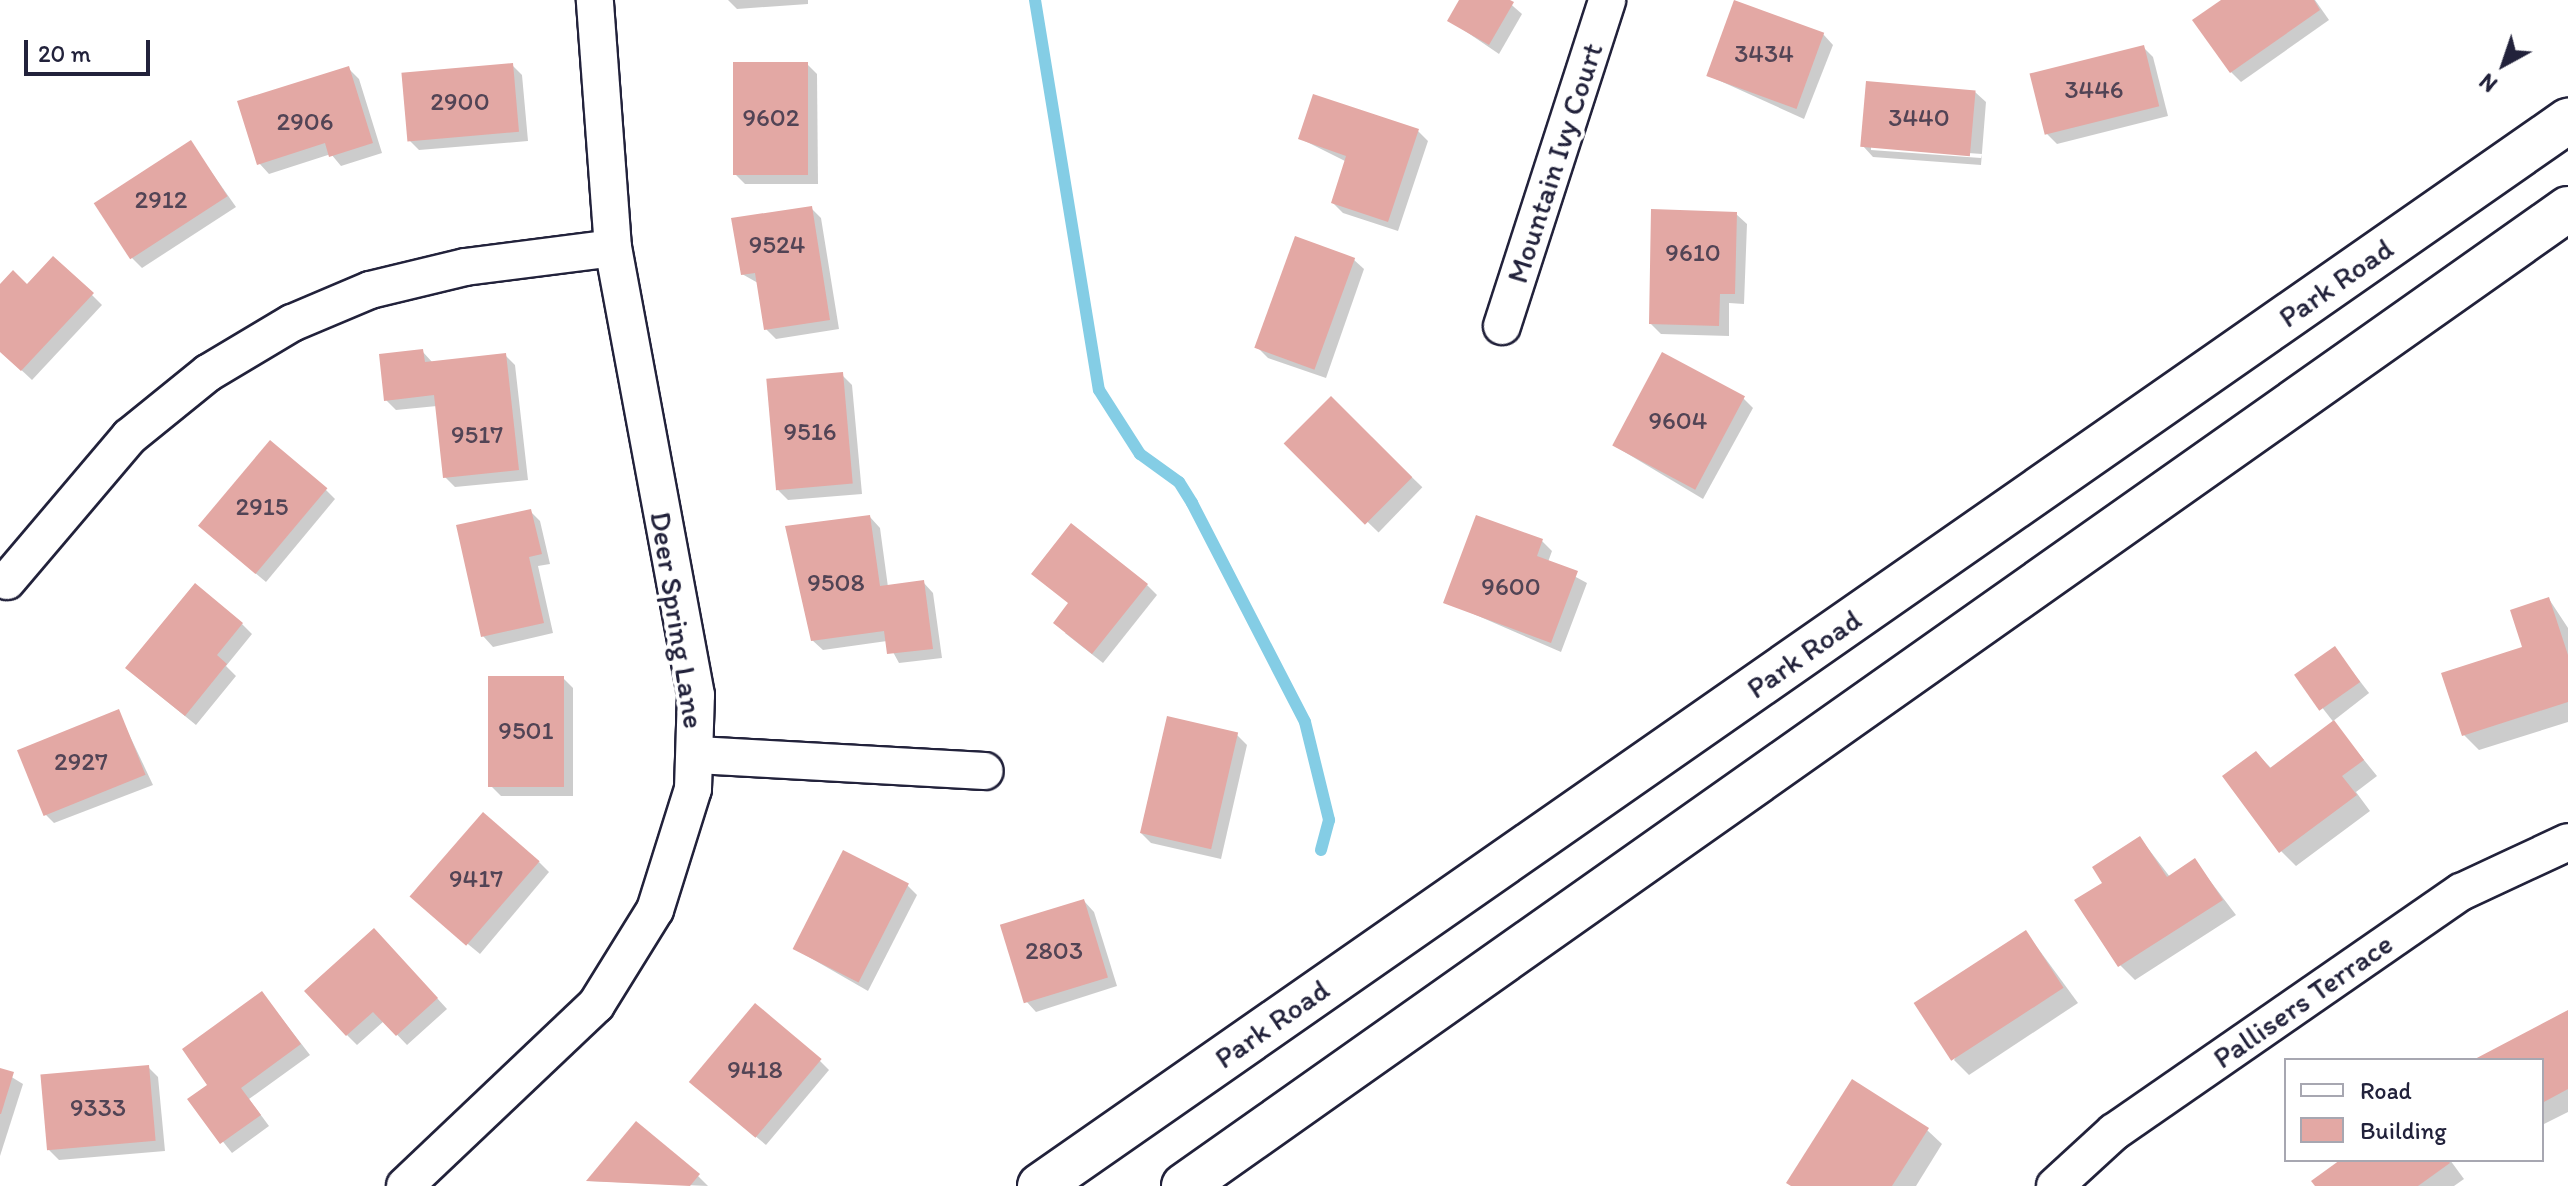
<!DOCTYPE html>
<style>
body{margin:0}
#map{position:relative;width:2568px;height:1186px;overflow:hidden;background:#fff;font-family:Itim,sans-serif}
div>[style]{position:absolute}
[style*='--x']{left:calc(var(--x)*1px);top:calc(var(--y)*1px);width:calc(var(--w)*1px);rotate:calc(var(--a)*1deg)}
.shadow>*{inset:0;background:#0003;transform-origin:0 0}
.stream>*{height:12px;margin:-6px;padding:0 6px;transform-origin:6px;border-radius:6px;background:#84cde5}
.building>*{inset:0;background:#e3a8a4;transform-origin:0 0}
.roads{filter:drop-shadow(2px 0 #22223b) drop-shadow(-2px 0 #22223b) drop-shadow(0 2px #22223b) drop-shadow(0 -2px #22223b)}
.street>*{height:36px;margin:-18px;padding:0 18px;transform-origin:18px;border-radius:18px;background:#fff}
.secondary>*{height:44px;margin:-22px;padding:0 22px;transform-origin:22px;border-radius:22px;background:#fff}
span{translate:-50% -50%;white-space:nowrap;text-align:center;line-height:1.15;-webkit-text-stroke:8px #fff;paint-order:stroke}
.number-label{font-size:26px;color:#524455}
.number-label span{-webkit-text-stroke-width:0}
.street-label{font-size:30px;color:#22223b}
.legend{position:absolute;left:2284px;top:1058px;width:260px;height:104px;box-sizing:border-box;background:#fff;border:2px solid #a7a7b1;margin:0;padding:10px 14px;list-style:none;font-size:24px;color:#22223b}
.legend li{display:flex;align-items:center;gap:16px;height:40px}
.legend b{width:40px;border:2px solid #a7a7b1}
.north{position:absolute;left:2464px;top:24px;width:80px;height:80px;-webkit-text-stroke:6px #fff;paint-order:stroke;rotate:220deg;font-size:22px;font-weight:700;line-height:32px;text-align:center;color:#22223b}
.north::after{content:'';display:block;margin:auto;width:28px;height:36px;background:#22223b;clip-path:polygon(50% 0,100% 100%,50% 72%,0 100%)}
.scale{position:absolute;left:24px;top:40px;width:126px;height:36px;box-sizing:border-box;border:4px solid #22223b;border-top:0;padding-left:10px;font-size:24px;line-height:28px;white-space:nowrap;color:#22223b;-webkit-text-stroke:6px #fff;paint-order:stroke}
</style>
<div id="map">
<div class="shadow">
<div style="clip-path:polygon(728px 0,808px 0,808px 4px,737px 9px)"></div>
<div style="clip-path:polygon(1461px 0,1506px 0,1522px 14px,1499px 54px,1449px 20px)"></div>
<div style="clip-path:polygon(2224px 0,2315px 0,2329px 20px,2241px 82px,2231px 72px)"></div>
<div style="clip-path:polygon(1823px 34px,1833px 45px,1804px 119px,1707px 75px)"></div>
<div style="clip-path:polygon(2143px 47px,2153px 57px,2168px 116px,2057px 144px,2047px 134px)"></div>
<div style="clip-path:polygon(807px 64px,817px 74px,818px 184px,745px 184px,735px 174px)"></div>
<div style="clip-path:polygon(512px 65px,522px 75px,528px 141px,419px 150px,409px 140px)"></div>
<div style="clip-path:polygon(349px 69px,359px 79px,382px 153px,341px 166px,331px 154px,269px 174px,259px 163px)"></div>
<div style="clip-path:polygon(evenodd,1975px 92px,1986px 102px,1981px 165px,1873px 157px,1863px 146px,1975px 92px,1871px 146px,1982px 154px,1981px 158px,1871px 150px,1871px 146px)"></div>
<div style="clip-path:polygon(1418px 131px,1428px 141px,1398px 231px,1343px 213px,1333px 203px,1347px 162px,1301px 139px)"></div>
<div style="clip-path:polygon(191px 143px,236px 207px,142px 268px,132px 258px)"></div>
<div style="clip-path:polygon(811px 208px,821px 218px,839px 329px,776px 339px,766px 329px,758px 283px,742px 274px)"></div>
<div style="clip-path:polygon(1736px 214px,1747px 224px,1744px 304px,1729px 303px,1729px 336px,1661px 334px,1651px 324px)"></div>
<div style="clip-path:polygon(1353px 259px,1364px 269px,1326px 378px,1268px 358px,1258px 348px)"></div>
<div style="clip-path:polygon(0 287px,92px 295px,102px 305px,32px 380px,0 350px)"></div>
<div style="clip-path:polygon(422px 351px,433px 363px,505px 355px,515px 365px,528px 480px,455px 487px,445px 477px,437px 406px,396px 410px,386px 400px)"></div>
<div style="clip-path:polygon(842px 375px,852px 385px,862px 494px,788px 500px,778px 490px)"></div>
<div style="clip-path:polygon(1743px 398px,1753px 408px,1703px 499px,1613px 445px)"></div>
<div style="left:1331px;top:399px;width:127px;height:63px;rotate:44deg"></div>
<div style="clip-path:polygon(325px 489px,335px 499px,266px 582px,211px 536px)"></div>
<div style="clip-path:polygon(530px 511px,540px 521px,550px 564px,538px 566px,553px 633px,493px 647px,483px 636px)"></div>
<div style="clip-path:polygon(870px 517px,880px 528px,888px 587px,923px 582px,933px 593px,942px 658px,899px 663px,887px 641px,823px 650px,812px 640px)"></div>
<div style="clip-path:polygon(1542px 541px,1552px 551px,1548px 562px,1587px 583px,1561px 652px,1446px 602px)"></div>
<div style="clip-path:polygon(1147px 585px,1157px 595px,1103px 663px,1065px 633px)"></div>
<div style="clip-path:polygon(2549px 599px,2568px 628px,2568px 722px,2479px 750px,2464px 735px,2444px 674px,2524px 648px)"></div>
<div style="clip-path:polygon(242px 624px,252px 634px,226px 666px,236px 676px,196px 725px,138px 678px)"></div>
<div style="left:2334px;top:648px;width:57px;height:46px;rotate:52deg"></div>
<div style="clip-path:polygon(563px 678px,573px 688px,573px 796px,501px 796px,491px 786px)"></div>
<div style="clip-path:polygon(118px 711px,153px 785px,54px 823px,44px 813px)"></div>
<div style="clip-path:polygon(2334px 723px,2377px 776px,2356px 792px,2370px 811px,2296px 866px,2281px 851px,2256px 753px,2272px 769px)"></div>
<div style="clip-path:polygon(1237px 735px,1247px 745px,1221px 859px,1151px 843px,1141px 833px)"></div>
<div style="clip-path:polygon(2140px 838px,2170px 877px,2195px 861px,2236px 915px,2135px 980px,2120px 965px,2104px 883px)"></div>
<div style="clip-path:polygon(539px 862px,549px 872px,480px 954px,424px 908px)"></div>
<div style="clip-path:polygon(907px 885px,917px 895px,868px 991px,795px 949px)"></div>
<div style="clip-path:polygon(1084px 901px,1094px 912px,1117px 986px,1036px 1012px,1026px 1001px)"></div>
<div style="clip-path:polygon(2026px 932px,2078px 1003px,1969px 1075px,1954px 1060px)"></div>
<div style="clip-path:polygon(384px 940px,447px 1009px,407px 1045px,384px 1021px,357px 1045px,347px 1035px)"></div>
<div style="clip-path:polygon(262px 993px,310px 1055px,249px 1099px,269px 1126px,232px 1153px,190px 1100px,210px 1085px)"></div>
<div style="clip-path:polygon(2568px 1013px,2568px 1112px,2542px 1125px,2542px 1060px,2477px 1060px)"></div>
<div style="clip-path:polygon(819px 1060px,829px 1070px,766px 1145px,702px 1092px)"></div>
<div style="clip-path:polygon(148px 1067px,158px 1077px,165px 1151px,59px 1160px,49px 1150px)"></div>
<div style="clip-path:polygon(0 1070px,23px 1084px,0 1156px)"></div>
<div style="clip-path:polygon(1927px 1130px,1942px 1144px,1916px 1186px,1792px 1186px)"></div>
<div style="clip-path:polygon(2343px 1160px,2450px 1160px,2464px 1179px,2454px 1186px,2317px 1186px)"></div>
<div style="clip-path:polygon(698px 1176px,708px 1186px,589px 1181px)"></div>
</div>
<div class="stream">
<div style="--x:1035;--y:0;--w:395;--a:80.7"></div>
<div style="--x:1099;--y:390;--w:76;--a:57.4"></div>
<div style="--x:1140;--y:454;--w:48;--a:35.7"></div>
<div style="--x:1179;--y:482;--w:25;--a:58"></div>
<div style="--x:1192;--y:503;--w:246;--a:62.7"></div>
<div style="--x:1305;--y:722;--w:101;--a:76.2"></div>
<div style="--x:1329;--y:820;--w:31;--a:105"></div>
</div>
<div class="building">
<div style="clip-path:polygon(1459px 0,1510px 0,1514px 2px,1489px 45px,1447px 21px)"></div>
<div style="left:1734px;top:0;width:96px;height:81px;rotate:20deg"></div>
<div style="clip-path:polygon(2221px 0,2314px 0,2320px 10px,2230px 73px,2192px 20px)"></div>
<div style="left:2144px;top:45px;width:63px;height:118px;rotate:76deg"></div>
<div style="left:733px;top:62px;width:75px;height:113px"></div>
<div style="left:513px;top:63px;width:69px;height:112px;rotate:85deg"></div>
<div style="clip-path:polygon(349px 66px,373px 143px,329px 157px,325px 143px,257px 165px,237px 101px)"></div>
<div style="left:1866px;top:81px;width:110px;height:66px;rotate:5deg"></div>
<div style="clip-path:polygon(1313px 94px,1419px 129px,1388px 222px,1331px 203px,1346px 156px,1298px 139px)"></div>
<div style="left:191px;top:140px;width:67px;height:116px;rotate:57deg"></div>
<div style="clip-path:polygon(812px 206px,830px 320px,764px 330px,755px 273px,741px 275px,731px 218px)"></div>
<div style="clip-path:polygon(1651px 209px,1737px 212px,1735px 294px,1720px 294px,1719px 326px,1649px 324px)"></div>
<div style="left:1295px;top:236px;width:64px;height:119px;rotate:20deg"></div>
<div style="clip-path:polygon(53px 256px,94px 293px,21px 371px,0 352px,0 284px,13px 270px,27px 284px)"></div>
<div style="clip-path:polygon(423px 349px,425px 362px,506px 353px,519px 470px,443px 478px,434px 395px,384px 401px,379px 354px)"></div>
<div style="left:1662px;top:352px;width:94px;height:106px;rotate:28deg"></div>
<div style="left:843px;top:372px;width:112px;height:77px;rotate:85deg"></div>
<div style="left:1331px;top:396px;width:115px;height:67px;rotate:45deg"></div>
<div style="left:270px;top:440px;width:75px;height:112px;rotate:40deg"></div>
<div style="clip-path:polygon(531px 509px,542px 554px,529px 557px,544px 623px,481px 637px,456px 525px)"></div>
<div style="clip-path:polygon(870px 515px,880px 586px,924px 580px,933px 649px,887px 654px,884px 631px,811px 641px,785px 526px)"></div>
<div style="clip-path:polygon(1476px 515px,1543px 539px,1537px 556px,1578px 571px,1551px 643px,1443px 603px)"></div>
<div style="clip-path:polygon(1071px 523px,1148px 584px,1092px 654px,1053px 623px,1068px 603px,1031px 574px)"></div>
<div style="clip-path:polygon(195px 583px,243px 623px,217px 655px,227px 664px,185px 716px,125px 668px)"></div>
<div style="clip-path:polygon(2549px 597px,2568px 655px,2568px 702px,2462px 736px,2441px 673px,2522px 647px,2510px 610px)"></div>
<div style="left:2335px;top:646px;width:44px;height:50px;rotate:55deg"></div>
<div style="left:488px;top:676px;width:76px;height:111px"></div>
<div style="left:119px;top:709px;width:71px;height:110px;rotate:68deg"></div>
<div style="left:1167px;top:716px;width:73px;height:120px;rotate:13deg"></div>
<div style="clip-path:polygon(2334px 720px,2364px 760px,2342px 776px,2357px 795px,2279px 853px,2222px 776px,2256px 751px,2270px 768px)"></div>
<div style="left:483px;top:812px;width:75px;height:112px;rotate:41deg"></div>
<div style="clip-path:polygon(2140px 836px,2167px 877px,2195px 858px,2223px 900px,2118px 967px,2074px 900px,2102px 883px,2092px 867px)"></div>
<div style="left:843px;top:850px;width:74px;height:111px;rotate:27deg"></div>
<div style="left:1084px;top:899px;width:82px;height:88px;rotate:73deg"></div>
<div style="clip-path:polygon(374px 928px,438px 998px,396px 1036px,373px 1012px,346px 1036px,304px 991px)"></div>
<div style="left:2026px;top:930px;width:69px;height:134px;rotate:57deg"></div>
<div style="clip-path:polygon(262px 991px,301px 1044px,241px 1088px,261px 1115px,220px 1144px,187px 1099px,207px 1085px,182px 1049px)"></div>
<div style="left:755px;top:1003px;width:87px;height:103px;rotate:40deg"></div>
<div style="clip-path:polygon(2568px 1010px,2568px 1089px,2542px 1103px,2542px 1060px,2473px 1060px)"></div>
<div style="left:149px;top:1065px;width:76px;height:109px;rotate:85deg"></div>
<div style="clip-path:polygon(0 1068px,14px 1072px,1px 1114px,0 1114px)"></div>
<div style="clip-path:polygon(1852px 1079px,1929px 1128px,1892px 1186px,1791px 1186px,1786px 1183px)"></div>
<div style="clip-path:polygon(636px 1121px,700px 1174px,690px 1186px,586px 1181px)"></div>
<div style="clip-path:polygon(2340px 1160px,2448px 1160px,2450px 1163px,2418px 1186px,2315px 1186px,2311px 1181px)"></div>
</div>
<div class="roads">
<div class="street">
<div style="--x:1502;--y:326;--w:342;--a:-72.1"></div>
<div style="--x:7;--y:581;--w:189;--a:-49.7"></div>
<div style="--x:129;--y:437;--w:102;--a:-39"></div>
<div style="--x:208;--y:373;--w:98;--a:-30.8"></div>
<div style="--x:292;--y:323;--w:85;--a:-22.9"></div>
<div style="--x:370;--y:290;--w:98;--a:-13.6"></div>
<div style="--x:465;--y:267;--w:149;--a:-7.3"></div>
<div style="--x:697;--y:755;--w:288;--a:3.2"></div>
<div style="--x:405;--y:1186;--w:263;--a:-43.5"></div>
<div style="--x:596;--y:1005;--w:112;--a:-58.2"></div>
<div style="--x:655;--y:910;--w:127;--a:-72.6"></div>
<div style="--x:693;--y:789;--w:94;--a:-88.2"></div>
<div style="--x:696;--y:695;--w:455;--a:-100.5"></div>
<div style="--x:613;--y:248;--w:249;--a:-94.2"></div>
<div style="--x:2055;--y:1186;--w:80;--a:-42.5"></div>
<div style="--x:2114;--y:1132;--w:422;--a:-34.7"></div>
<div style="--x:2461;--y:892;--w:118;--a:-25"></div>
</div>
<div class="secondary">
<div style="--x:1040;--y:1186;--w:1863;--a:-34.88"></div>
<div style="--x:1184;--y:1186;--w:1694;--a:-35.22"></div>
</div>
</div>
<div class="number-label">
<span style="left:1764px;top:54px">3434</span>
<span style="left:2094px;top:90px">3446</span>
<span style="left:460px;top:102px">2900</span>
<span style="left:771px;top:118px">9602</span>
<span style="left:1919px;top:118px">3440</span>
<span style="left:305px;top:122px">2906</span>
<span style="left:161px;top:200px">2912</span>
<span style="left:777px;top:245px">9524</span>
<span style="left:1693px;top:253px">9610</span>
<span style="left:1678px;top:421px">9604</span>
<span style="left:810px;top:432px">9516</span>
<span style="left:477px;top:435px">9517</span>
<span style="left:262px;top:507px">2915</span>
<span style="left:836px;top:583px">9508</span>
<span style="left:1511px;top:587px">9600</span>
<span style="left:526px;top:731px">9501</span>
<span style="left:81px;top:762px">2927</span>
<span style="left:476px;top:879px">9417</span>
<span style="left:1054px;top:951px">2803</span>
<span style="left:755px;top:1070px">9418</span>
<span style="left:98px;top:1108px">9333</span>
</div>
<div class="street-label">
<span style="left:1555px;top:163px;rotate:-72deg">Mountain Ivy Court</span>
<span style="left:2336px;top:283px;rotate:-35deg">Park Road</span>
<span style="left:677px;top:620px;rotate:81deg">Deer Spring Lane</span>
<span style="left:1804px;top:654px;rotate:-35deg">Park Road</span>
<span style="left:2303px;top:1001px;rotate:-35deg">Pallisers Terrace</span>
<span style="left:1272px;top:1024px;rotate:-35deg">Park Road</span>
</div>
<ul class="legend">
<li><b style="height:10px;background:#fff"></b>Road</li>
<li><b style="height:22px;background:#e3a8a4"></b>Building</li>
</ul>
<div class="north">N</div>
<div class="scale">20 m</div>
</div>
